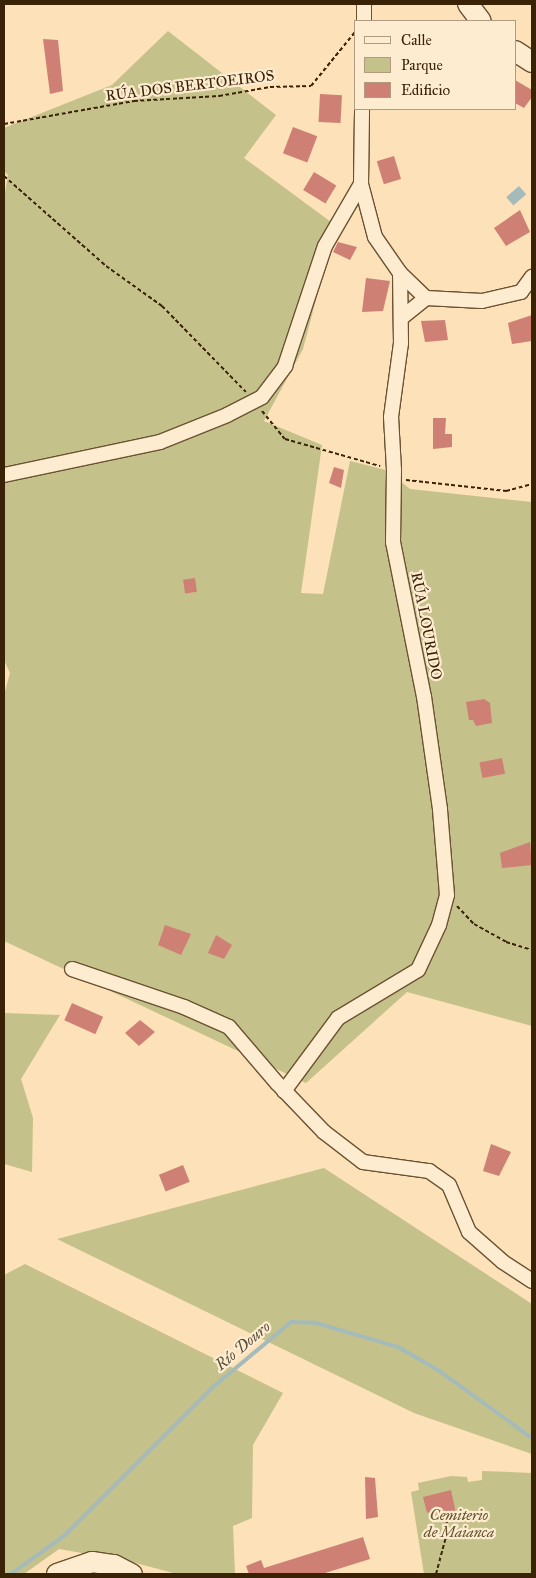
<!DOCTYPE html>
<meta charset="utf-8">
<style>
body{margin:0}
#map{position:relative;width:536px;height:1578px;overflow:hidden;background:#fde1b8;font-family:"IM FELL Great Primer",serif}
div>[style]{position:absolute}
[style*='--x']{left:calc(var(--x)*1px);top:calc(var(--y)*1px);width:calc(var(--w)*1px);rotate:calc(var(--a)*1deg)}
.green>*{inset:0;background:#c4c18b}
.water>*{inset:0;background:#a4bbba;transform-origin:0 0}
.stream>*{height:4px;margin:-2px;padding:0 2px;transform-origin:2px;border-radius:2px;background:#a4bbba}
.building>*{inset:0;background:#cf8074;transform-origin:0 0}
.path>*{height:2px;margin-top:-1px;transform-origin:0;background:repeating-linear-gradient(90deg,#3a2206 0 4px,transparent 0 6.5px)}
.roads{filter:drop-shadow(1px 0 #6b5232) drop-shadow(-1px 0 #6b5232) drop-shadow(0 1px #6b5232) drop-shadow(0 -1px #6b5232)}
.street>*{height:14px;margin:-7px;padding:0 7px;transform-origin:7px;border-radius:7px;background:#feecd1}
.secondary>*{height:20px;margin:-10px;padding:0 10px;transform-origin:10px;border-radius:10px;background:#feecd1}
span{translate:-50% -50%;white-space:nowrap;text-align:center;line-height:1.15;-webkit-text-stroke:4.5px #feecd1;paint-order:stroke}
.street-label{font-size:15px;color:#3a2206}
.park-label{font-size:15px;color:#63522e;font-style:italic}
.water-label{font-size:16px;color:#5a503c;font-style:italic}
.frame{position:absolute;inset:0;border:5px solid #3a2206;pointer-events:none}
.legend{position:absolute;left:354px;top:20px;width:162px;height:90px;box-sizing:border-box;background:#feecd1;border:1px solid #b09b80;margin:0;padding:6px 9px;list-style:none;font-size:15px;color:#3a2206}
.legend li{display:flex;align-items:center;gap:10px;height:25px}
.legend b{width:25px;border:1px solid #b09b80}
</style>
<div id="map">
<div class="green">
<div style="clip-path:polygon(168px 31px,276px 115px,244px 158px,331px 222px,322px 277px,303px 349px,264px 421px,322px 445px,301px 593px,323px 594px,350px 461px,386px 470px,410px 489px,532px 502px,532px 1026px,407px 992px,306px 1083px,4px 941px,4px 695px,10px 673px,4px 660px,4px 197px,8px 175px,4px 171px,4px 128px,112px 85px)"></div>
<div style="clip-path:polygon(4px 1013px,60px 1015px,21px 1079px,33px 1118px,32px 1172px,4px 1164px)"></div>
<div style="clip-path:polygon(324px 1168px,532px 1304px,532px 1454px,414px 1413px,57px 1239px)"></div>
<div style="clip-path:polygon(25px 1264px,283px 1393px,253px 1445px,252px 1518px,233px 1526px,235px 1574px,177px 1574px,128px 1561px,59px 1549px,24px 1574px,4px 1574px,4px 1275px)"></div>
<div style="clip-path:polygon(482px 1471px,532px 1473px,532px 1574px,424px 1574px,411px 1492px,419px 1490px,418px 1483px,451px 1476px,467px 1477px,468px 1482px,482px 1480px)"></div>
</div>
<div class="water">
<div style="left:519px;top:186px;width:11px;height:17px;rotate:49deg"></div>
</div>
<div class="stream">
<div style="--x:11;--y:1574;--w:67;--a:-35.8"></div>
<div style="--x:65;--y:1535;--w:209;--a:-45"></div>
<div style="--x:213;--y:1387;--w:102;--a:-39.8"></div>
<div style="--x:291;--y:1322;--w:25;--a:2"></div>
<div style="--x:316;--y:1323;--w:85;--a:16.3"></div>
<div style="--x:398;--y:1347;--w:46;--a:29.9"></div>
<div style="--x:438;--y:1370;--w:116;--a:35.9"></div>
</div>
<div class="building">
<div style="clip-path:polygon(43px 39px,58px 40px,63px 91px,50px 94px)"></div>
<div style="clip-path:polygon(515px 80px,532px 90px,532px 97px,524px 108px,515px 103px)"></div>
<div style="left:320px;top:94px;width:22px;height:28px;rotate:3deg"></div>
<div style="left:293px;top:127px;width:26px;height:28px;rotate:21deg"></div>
<div style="left:394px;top:156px;width:24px;height:18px;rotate:73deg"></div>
<div style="left:314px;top:172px;width:26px;height:21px;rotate:31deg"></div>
<div style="clip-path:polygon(520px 210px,530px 232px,506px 246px,494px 228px)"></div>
<div style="clip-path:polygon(338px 242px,357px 247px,350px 260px,333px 252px)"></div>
<div style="clip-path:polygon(366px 278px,390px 281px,383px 311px,362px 312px)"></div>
<div style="clip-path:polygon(532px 315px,532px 341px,512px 344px,508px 323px)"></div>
<div style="clip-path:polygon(445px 320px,448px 340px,425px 342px,421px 321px)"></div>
<div style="clip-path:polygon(433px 418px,446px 418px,445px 434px,452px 434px,452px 447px,433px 449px)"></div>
<div style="clip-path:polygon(334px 467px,344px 470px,341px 488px,329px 483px)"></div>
<div style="left:195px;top:578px;width:14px;height:12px;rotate:82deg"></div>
<div style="clip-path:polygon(484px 699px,490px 703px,492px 723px,476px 726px,473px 720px,469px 720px,466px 702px)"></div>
<div style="left:502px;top:758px;width:16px;height:23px;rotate:79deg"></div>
<div style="clip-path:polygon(530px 842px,532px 865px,502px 868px,500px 853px)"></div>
<div style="clip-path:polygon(165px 925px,191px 934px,181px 955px,158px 945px)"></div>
<div style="clip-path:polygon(216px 935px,232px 945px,224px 959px,208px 953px)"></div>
<div style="left:72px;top:1003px;width:34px;height:19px;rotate:24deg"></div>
<div style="clip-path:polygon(140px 1020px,155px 1032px,139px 1046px,125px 1033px)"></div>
<div style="clip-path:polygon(491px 1144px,511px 1152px,499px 1176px,483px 1171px)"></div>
<div style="left:183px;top:1165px;width:18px;height:26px;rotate:68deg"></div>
<div style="clip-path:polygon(365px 1477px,375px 1478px,378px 1517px,366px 1519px)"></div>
<div style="clip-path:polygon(451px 1490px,456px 1513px,438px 1518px,436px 1510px,427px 1513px,423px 1497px)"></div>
<div style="clip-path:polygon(363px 1537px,370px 1559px,322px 1574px,249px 1574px,246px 1566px,261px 1560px,264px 1568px)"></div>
</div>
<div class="path">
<div style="--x:4;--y:124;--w:132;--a:-10"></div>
<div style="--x:134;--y:101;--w:85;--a:-3.4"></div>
<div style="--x:219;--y:96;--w:52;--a:-10"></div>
<div style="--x:270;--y:87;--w:41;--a:-1.4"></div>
<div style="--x:311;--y:86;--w:70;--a:-50.8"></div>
<div style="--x:4;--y:176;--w:136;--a:41.4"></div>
<div style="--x:106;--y:266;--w:69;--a:35.5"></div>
<div style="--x:162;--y:306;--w:120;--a:45.7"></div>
<div style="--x:262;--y:411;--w:36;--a:51"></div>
<div style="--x:285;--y:439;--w:99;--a:15.9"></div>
<div style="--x:406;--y:480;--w:101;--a:6.3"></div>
<div style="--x:506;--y:491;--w:27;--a:-15"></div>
<div style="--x:457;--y:906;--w:25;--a:47"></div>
<div style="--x:474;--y:924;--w:37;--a:29"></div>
<div style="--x:506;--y:942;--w:27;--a:17"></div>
<div style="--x:436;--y:1574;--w:39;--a:-75"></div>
<div style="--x:446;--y:1536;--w:20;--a:-87"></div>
</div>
<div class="roads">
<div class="street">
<div style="--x:364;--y:21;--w:17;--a:-90"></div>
<div style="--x:400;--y:273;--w:36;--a:44"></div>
<div style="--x:426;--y:298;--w:32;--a:141"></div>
<div style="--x:426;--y:298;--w:56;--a:3.1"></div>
<div style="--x:482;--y:301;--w:40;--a:-13"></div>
<div style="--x:521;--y:292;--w:19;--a:-54"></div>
<div style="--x:4;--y:475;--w:159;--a:-11.9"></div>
<div style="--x:160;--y:442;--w:72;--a:-21.9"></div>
<div style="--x:227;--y:415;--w:39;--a:-27"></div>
<div style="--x:262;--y:397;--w:39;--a:-53"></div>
<div style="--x:285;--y:366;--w:126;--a:-71.6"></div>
<div style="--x:325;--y:246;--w:72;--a:-59.9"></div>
<div style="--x:72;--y:969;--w:118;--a:18.7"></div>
<div style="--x:184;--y:1007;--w:49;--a:24"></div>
<div style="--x:229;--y:1027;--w:74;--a:49.4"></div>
<div style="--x:277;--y:1083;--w:68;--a:46.2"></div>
<div style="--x:324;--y:1132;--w:49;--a:37.6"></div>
<div style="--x:363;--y:1162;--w:67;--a:7.8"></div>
<div style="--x:429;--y:1171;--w:24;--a:35"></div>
<div style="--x:449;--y:1185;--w:51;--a:66.9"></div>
<div style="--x:469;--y:1232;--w:45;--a:41.4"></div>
<div style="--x:503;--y:1262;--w:35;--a:33"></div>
<div style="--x:284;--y:1091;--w:91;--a:-53.5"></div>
<div style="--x:338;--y:1018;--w:93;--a:-31"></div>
<div style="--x:418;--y:970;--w:50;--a:-65"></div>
<div style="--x:439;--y:925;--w:31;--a:-75"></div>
<div style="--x:447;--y:895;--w:86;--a:-94.7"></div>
<div style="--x:440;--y:809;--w:113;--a:-98.1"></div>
<div style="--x:424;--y:697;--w:158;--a:-101.3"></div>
<div style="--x:393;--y:542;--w:72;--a:-89.2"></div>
<div style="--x:394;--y:470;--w:53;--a:-93.2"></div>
<div style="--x:391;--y:417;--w:75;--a:-82.3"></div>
<div style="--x:401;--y:343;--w:70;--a:-90.8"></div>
<div style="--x:400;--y:273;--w:44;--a:-124.8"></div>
<div style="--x:375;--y:237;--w:55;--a:-104.8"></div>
<div style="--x:361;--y:184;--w:75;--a:-89.2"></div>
</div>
<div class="secondary">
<div style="--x:468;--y:4;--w:21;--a:53"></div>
<div style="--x:515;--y:51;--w:20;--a:33"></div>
<div style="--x:57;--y:1574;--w:37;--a:-19"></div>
<div style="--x:92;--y:1562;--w:22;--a:8"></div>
<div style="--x:114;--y:1565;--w:20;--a:27"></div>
</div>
</div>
<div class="street-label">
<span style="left:190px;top:86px;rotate:-7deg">RÚA DOS BERTOEIROS</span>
<span style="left:426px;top:626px;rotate:79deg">RÚA LOURIDO</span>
</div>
<div class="park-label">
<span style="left:459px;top:1524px">Cemiterio<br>de Maianca</span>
</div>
<div class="water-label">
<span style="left:243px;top:1346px;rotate:-40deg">Río Douro</span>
</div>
<div class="frame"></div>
<ul class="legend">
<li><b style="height:6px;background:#feecd1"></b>Calle</li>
<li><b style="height:14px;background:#c4c18b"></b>Parque</li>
<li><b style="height:14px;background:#cf8074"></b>Edificio</li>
</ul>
</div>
